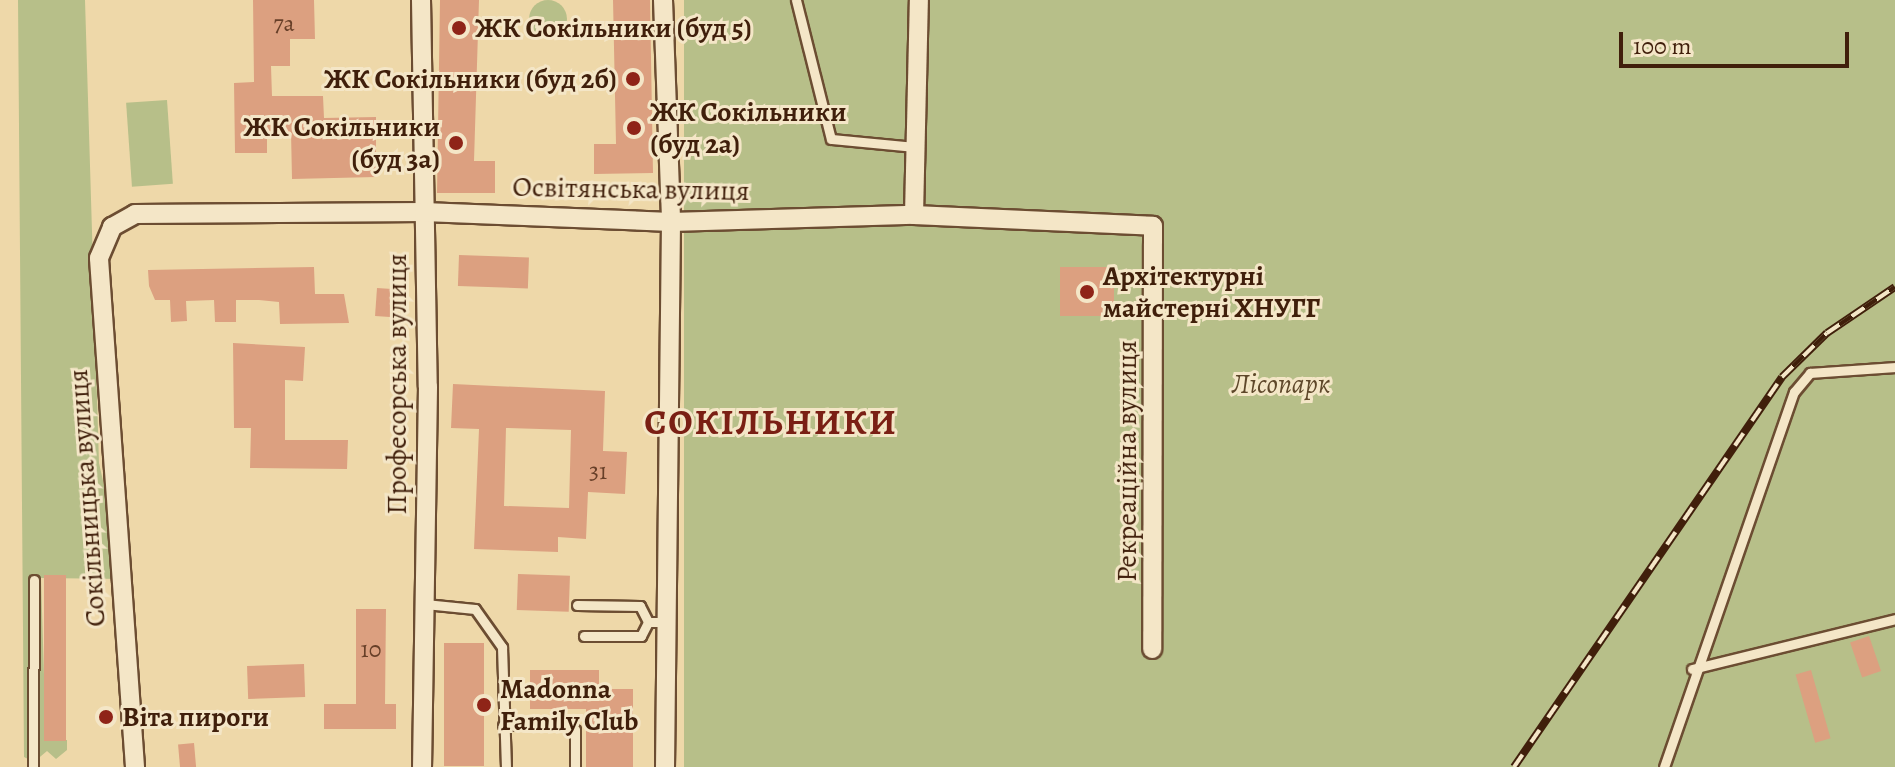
<!DOCTYPE html>
<meta charset="utf-8">
<style>
body{margin:0}
#map{position:relative;width:1895px;height:767px;overflow:hidden;background:#eed8a9;font-family:Alegreya,serif}
div>[style]{position:absolute}
[style*='--x']{left:calc(var(--x)*1px);top:calc(var(--y)*1px);width:calc(var(--w)*1px);rotate:calc(var(--a)*1deg)}
.green>*{inset:0;background:#b7bf89;transform-origin:0 0}
.round{border-radius:50%}
.building>*{inset:0;background:#dca080;transform-origin:0 0}
.roads{filter:drop-shadow(2px 0 #6c4d32) drop-shadow(-2px 0 #6c4d32) drop-shadow(0 2px #6c4d32) drop-shadow(0 -2px #6c4d32)}
.service>*{height:9px;margin:-4.5px;padding:0 4.5px;transform-origin:4.5px;border-radius:4.5px;background:#f4e6c7}
.minor>*{height:18px;margin:-9px;padding:0 9px;transform-origin:9px;border-radius:9px;background:#f4e6c7}
.rail>*{height:8px;margin-top:-4px;transform-origin:0;background:repeating-linear-gradient(90deg,#f4e6c7 0 15px,#401f0b 0 30px);box-sizing:border-box;border-block:2px solid #401f0b}
.dots>*{width:22px;height:22px;translate:-50% -50%;box-sizing:border-box;border:4px solid #f4e6c7;border-radius:50%}
span{translate:-50% -50%;white-space:nowrap;text-align:center;line-height:1.15;-webkit-text-stroke:6px #f4e6c7;paint-order:stroke}
.number-label{font-size:24px;color:#673f28}
.number-label span{-webkit-text-stroke-width:0}
.poi-label{font-size:28px;color:#401f0b;font-weight:700}
.left{translate:0 -50%;text-align:left}
.right{translate:-100% -50%;text-align:right}
.street-label{font-size:28px;color:#401f0b}
.park-label{font-size:28px;color:#5e472a;font-style:italic}
.district-label{font-size:36px;color:#7a1f14;font-weight:700;letter-spacing:2px}
.scale{position:absolute;left:1619px;top:32px;width:230px;height:36px;box-sizing:border-box;border:4px solid #401f0b;border-top:0;padding-left:10px;font-size:24px;line-height:28px;white-space:nowrap;color:#401f0b;-webkit-text-stroke:6px #f4e6c7;paint-order:stroke}
</style>
<div id="map">
<div class="green">
<div style="clip-path:polygon(18px 0,85px 0,99px 463px,125px 579px,41px 578px,46px 740px,67px 740px,67px 750px,56px 759px,47px 751px,34px 762px,24px 757px)"></div>
<div style="left:684px;top:0;width:1211px;height:767px"></div>
<div class="round" style="left:529px;top:0;width:38px;height:38px"></div>
<div style="left:167px;top:100px;width:84px;height:41px;rotate:86deg"></div>
</div>
<div class="building">
<div style="clip-path:polygon(253px 0,314px 0,315px 39px,290px 39px,290px 66px,271px 66px,272px 96px,323px 96px,324px 118px,376px 117px,376px 177px,292px 179px,291px 132px,267px 132px,267px 153px,235px 153px,234px 83px,254px 82px)"></div>
<div style="clip-path:polygon(440px 0,479px 0,474px 161px,495px 161px,495px 193px,437px 193px)"></div>
<div style="clip-path:polygon(613px 0,650px 0,653px 173px,594px 174px,594px 144px,616px 144px)"></div>
<div style="left:459px;top:255px;width:70px;height:31px;rotate:2deg"></div>
<div style="clip-path:polygon(314px 267px,315px 294px,344px 294px,349px 323px,280px 324px,279px 302px,259px 300px,236px 300px,236px 322px,215px 322px,214px 300px,186px 301px,187px 321px,171px 322px,170px 300px,155px 300px,149px 286px,148px 270px)"></div>
<div style="left:1114px;top:267px;width:49px;height:54px;rotate:90deg"></div>
<div style="left:377px;top:288px;width:15px;height:28px;rotate:4deg"></div>
<div style="clip-path:polygon(233px 343px,305px 347px,303px 381px,285px 380px,285px 440px,348px 440px,347px 469px,250px 468px,251px 428px,234px 428px)"></div>
<div style="clip-path:polygon(evenodd,453px 384px,605px 391px,603px 451px,627px 452px,625px 494px,588px 492px,586px 539px,558px 537px,558px 552px,474px 549px,479px 429px,451px 428px,453px 384px,506px 428px,571px 430px,569px 508px,504px 506px,506px 428px)"></div>
<div style="left:518px;top:574px;width:52px;height:36px;rotate:2deg"></div>
<div style="left:44px;top:575px;width:22px;height:166px"></div>
<div style="clip-path:polygon(356px 609px,386px 609px,385px 704px,396px 704px,396px 729px,324px 729px,324px 704px,356px 704px)"></div>
<div style="left:1869px;top:636px;width:37px;height:20px;rotate:71deg"></div>
<div style="left:444px;top:643px;width:40px;height:123px"></div>
<div style="left:304px;top:664px;width:33px;height:57px;rotate:88deg"></div>
<div style="clip-path:polygon(530px 670px,599px 670px,599px 689px,633px 689px,633px 767px,586px 767px,586px 709px,530px 709px)"></div>
<div style="left:1811px;top:670px;width:71px;height:16px;rotate:74deg"></div>
<div style="left:194px;top:743px;width:24px;height:16px;rotate:85deg"></div>
</div>
<div class="roads">
<div class="service">
<div style="--x:796;--y:0;--w:143;--a:75.9"></div>
<div style="--x:831;--y:139;--w:85;--a:5.4"></div>
<div style="--x:425;--y:604;--w:50;--a:5.7"></div>
<div style="--x:475;--y:609;--w:47;--a:54.6"></div>
<div style="--x:502;--y:647;--w:120;--a:88.1"></div>
<div style="--x:577;--y:605;--w:63;--a:0.9"></div>
<div style="--x:640;--y:606;--w:18;--a:63"></div>
<div style="--x:648;--y:622;--w:18;--a:0"></div>
<div style="--x:584;--y:636;--w:57;--a:0"></div>
<div style="--x:641;--y:636;--w:16;--a:-63"></div>
<div style="--x:1692;--y:669;--w:209;--a:-13.8"></div>
<div style="--x:503;--y:725;--w:61;--a:-1.9"></div>
<div style="--x:564;--y:723;--w:13;--a:32"></div>
<div style="--x:575;--y:730;--w:37;--a:90"></div>
<div style="--x:33;--y:767;--w:187;--a:-89.7"></div>
<div style="--x:1664;--y:767;--w:397;--a:-70.9"></div>
<div style="--x:1794;--y:392;--w:25;--a:-50"></div>
<div style="--x:1810;--y:373;--w:85;--a:-4"></div>
</div>
<div class="minor">
<div style="--x:421;--y:0;--w:387;--a:89"></div>
<div style="--x:428;--y:387;--w:380;--a:90.9"></div>
<div style="--x:663;--y:0;--w:222;--a:87.9"></div>
<div style="--x:671;--y:222;--w:545;--a:90.63"></div>
<div style="--x:914;--y:215;--w:215;--a:-88.7"></div>
<div style="--x:135;--y:767;--w:510;--a:-94.05"></div>
<div style="--x:99;--y:258;--w:34;--a:-67"></div>
<div style="--x:112;--y:227;--w:26;--a:-29"></div>
<div style="--x:135;--y:214;--w:289;--a:-0.4"></div>
<div style="--x:424;--y:212;--w:247;--a:2.3"></div>
<div style="--x:671;--y:222;--w:243;--a:-1.7"></div>
<div style="--x:914;--y:215;--w:239;--a:2.6"></div>
<div style="--x:1153;--y:226;--w:423;--a:90.1"></div>
</div>
</div>
<div class="rail">
<div style="--x:1514;--y:767;--w:473;--a:-55.5"></div>
<div style="--x:1782;--y:377;--w:63;--a:-44.4"></div>
<div style="--x:1827;--y:333;--w:82;--a:-34.1"></div>
</div>
<div class="dots">
<div style="left:459px;top:28px;background:#8f2418"></div>
<div style="left:633px;top:79px;background:#8f2418"></div>
<div style="left:634px;top:128px;background:#8f2418"></div>
<div style="left:456px;top:143px;background:#8f2418"></div>
<div style="left:1087px;top:292px;background:#8f2418"></div>
<div style="left:484px;top:705px;background:#8f2418"></div>
<div style="left:106px;top:717px;background:#8f2418"></div>
</div>
<div class="number-label">
<span style="left:284px;top:24px">7а</span>
<span style="left:598px;top:472px">31</span>
<span style="left:371px;top:650px">10</span>
</div>
<div class="poi-label">
<span class="left" style="left:475px;top:28px">ЖК Сокільники (буд 5)</span>
<span class="right" style="left:617px;top:79px">ЖК Сокільники (буд 2б)</span>
<span class="left" style="left:650px;top:128px">ЖК Сокільники<br>(буд 2а)</span>
<span class="right" style="left:440px;top:143px">ЖК Сокільники<br>(буд 3а)</span>
<span class="left" style="left:1103px;top:292px">Архітектурні<br>майстерні ХНУГГ</span>
<span class="left" style="left:500px;top:705px">Madonna<br>Family Club</span>
<span class="left" style="left:122px;top:717px">Віта пироги</span>
</div>
<div class="street-label">
<span style="left:631px;top:189px;rotate:1deg">Освітянська вулиця</span>
<span style="left:397px;top:384px;rotate:-90deg">Професорська вулиця</span>
<span style="left:1127px;top:461px;rotate:-90deg">Рекреаційна вулиця</span>
<span style="left:87px;top:498px;rotate:-94deg">Сокільницька вулиця</span>
</div>
<div class="park-label">
<span style="left:1281px;top:384px">Лісопарк</span>
</div>
<div class="district-label">
<span style="left:771px;top:422px">СОКІЛЬНИКИ</span>
</div>
<div class="scale">100 m</div>
</div>
